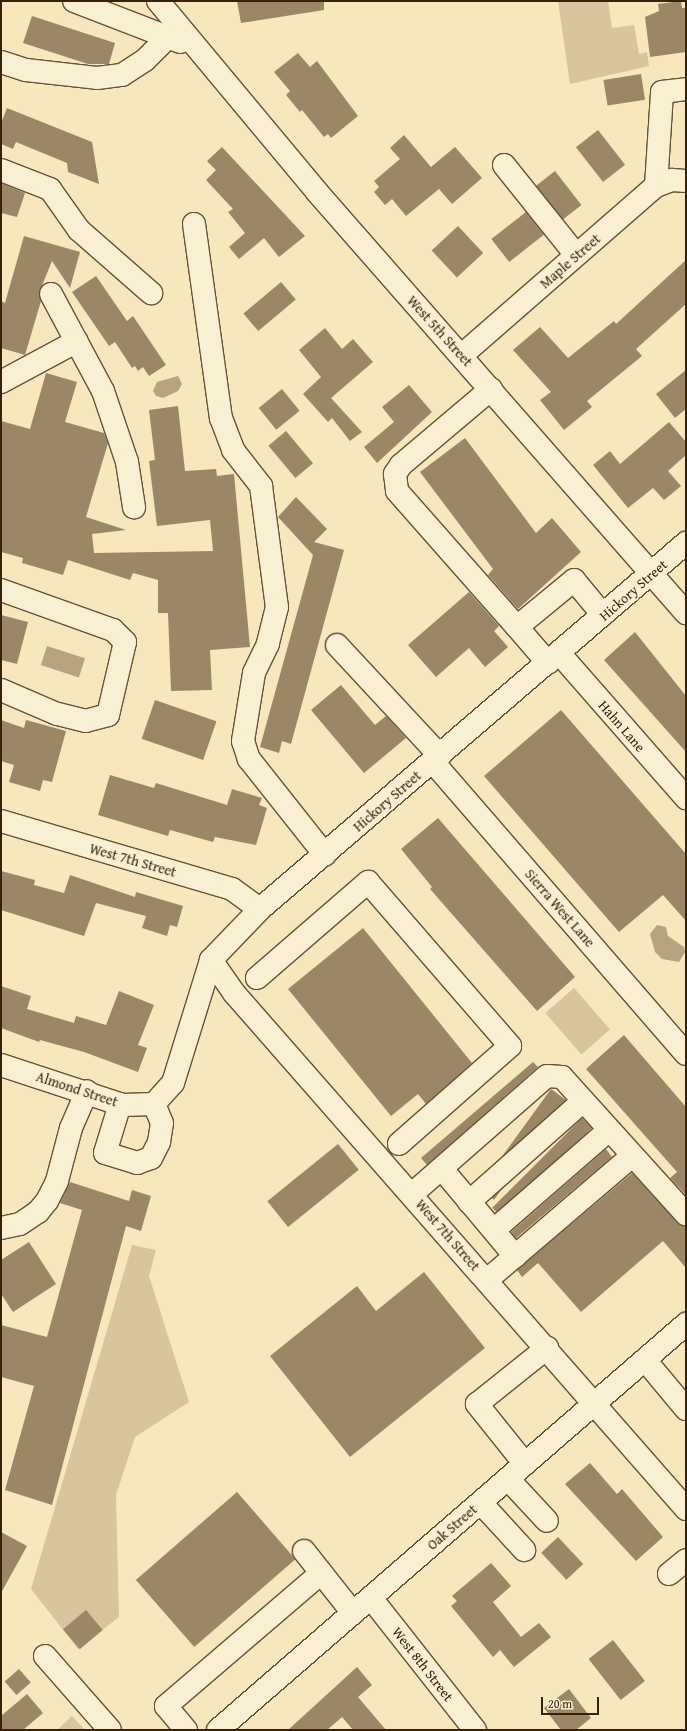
<!DOCTYPE html>
<style>
body{margin:0}
#map{position:relative;width:687px;height:1731px;overflow:hidden;background:#f6e7bc;font-family:"Gentium Book Plus",serif}
div>[style]{position:absolute}
[style*='--x']{left:calc(var(--x)*1px);top:calc(var(--y)*1px);width:calc(var(--w)*1px);rotate:calc(var(--a)*1deg)}
.green>*{inset:0;background:#d6c59d;transform-origin:0 0}
.water>*{inset:0;background:#b6a37f;transform-origin:0 0}
.building>*{inset:0;background:#9b8766;transform-origin:0 0}
.roads{filter:drop-shadow(1px 0 #685235) drop-shadow(-1px 0 #685235) drop-shadow(0 1px #685235) drop-shadow(0 -1px #685235)}
.minor>*{height:22px;margin:-11px;padding:0 11px;transform-origin:11px;border-radius:11px;background:#f9efd3}
span{translate:-50% -50%;white-space:nowrap;text-align:center;line-height:1.15;-webkit-text-stroke:4px #f9efd3;paint-order:stroke}
.street-label{font-size:14px;color:#392008}
.frame{position:absolute;inset:0;border:2px solid #392008;pointer-events:none}
.scale{position:absolute;left:541px;top:1697px;width:58px;height:18px;box-sizing:border-box;border:2px solid #392008;border-top:0;padding-left:5px;font-size:12px;line-height:14px;white-space:nowrap;color:#392008;-webkit-text-stroke:3px #f9efd3;paint-order:stroke}
</style>
<div id="map">
<div class="green">
<div style="clip-path:polygon(558px 1px,608px 1px,612px 28px,634px 25px,639px 54px,647px 52px,649px 66px,570px 84px)"></div>
<div style="left:574px;top:988px;width:55px;height:38px;rotate:49deg"></div>
<div style="clip-path:polygon(132px 1245px,156px 1250px,149px 1276px,189px 1402px,135px 1437px,116px 1495px,119px 1617px,78px 1649px,31px 1589px)"></div>
<div style="clip-path:polygon(72px 1716px,85px 1730px,57px 1730px)"></div>
</div>
<div class="water">
<div style="clip-path:polygon(178px 376px,182px 384px,178px 391px,163px 398px,156px 396px,153px 391px,157px 382px)"></div>
<div style="left:47px;top:646px;width:40px;height:20px;rotate:18deg"></div>
<div style="clip-path:polygon(657px 925px,666px 927px,668px 936px,684px 947px,685px 952px,679px 962px,662px 959px,655px 952px,650px 934px)"></div>
</div>
<div class="building">
<div style="clip-path:polygon(237px 1px,324px 1px,324px 10px,241px 23px)"></div>
<div style="clip-path:polygon(681px 1px,682px 8px,686px 8px,686px 52px,650px 57px,645px 17px,659px 11px,658px 4px)"></div>
<div style="clip-path:polygon(32px 16px,115px 43px,109px 64px,88px 64px,23px 43px)"></div>
<div style="clip-path:polygon(298px 53px,310px 67px,317px 61px,358px 116px,331px 138px,328px 134px,324px 137px,302px 110px,300px 112px,286px 95px,290px 91px,274px 72px)"></div>
<div style="left:641px;top:74px;width:26px;height:38px;rotate:81deg"></div>
<div style="clip-path:polygon(7px 108px,92px 142px,99px 184px,68px 172px,67px 163px,16px 142px,13px 149px,1px 144px,1px 123px)"></div>
<div style="left:598px;top:130px;width:44px;height:28px;rotate:52deg"></div>
<div style="clip-path:polygon(404px 135px,431px 167px,455px 147px,482px 178px,452px 204px,439px 189px,406px 216px,392px 199px,385px 205px,374px 192px,379px 187px,374px 181px,400px 159px,390px 148px)"></div>
<div style="clip-path:polygon(222px 147px,305px 236px,279px 257px,264px 238px,239px 259px,229px 247px,245px 233px,228px 212px,233px 209px,206px 180px,216px 170px,207px 161px)"></div>
<div style="left:555px;top:171px;width:43px;height:24px;rotate:52deg"></div>
<div style="clip-path:polygon(1px 183px,25px 193px,17px 217px,1px 213px)"></div>
<div style="left:526px;top:212px;width:29px;height:44px;rotate:52deg"></div>
<div style="left:458px;top:226px;width:37px;height:36px;rotate:47deg"></div>
<div style="clip-path:polygon(24px 236px,80px 252px,70px 288px,52px 261px,39px 293px,41px 301px,25px 355px,1px 348px,1px 301px,5px 303px)"></div>
<div style="clip-path:polygon(686px 260px,686px 304px,636px 349px,642px 356px,587px 401px,592px 407px,564px 430px,540px 400px,551px 392px,513px 350px,540px 327px,568px 358px,614px 321px,616px 324px)"></div>
<div style="clip-path:polygon(96px 276px,127px 321px,133px 316px,166px 365px,149px 376px,143px 367px,138px 371px,135px 366px,132px 368px,115px 342px,109px 346px,72px 292px)"></div>
<div style="left:281px;top:282px;width:23px;height:49px;rotate:50deg"></div>
<div style="clip-path:polygon(325px 328px,342px 349px,353px 339px,373px 362px,331px 398px,362px 432px,350px 441px,332px 418px,328px 422px,303px 394px,321px 377px,299px 350px)"></div>
<div style="clip-path:polygon(686px 370px,686px 409px,675px 418px,656px 394px)"></div>
<div style="clip-path:polygon(46px 373px,77px 382px,65px 422px,104px 433px,108px 443px,86px 517px,126px 530px,92px 534px,94px 553px,213px 551px,210px 520px,157px 526px,149px 461px,155px 460px,149px 410px,178px 406px,185px 471px,216px 469px,217px 476px,234px 474px,250px 647px,210px 650px,212px 690px,171px 691px,168px 613px,158px 613px,158px 580px,133px 573px,130px 580px,68px 560px,63px 575px,22px 563px,23px 558px,1px 552px,1px 421px,30px 429px)"></div>
<div style="clip-path:polygon(409px 385px,432px 412px,377px 463px,364px 447px,394px 422px,382px 407px)"></div>
<div style="left:282px;top:389px;width:28px;height:30px;rotate:51deg"></div>
<div style="clip-path:polygon(669px 422px,686px 442px,686px 455px,668px 471px,681px 486px,664px 500px,653px 488px,628px 508px,593px 465px,610px 451px,620px 464px)"></div>
<div style="left:286px;top:431px;width:42px;height:23px;rotate:50deg"></div>
<div style="clip-path:polygon(465px 438px,536px 533px,552px 518px,581px 552px,518px 609px,488px 575px,493px 569px,420px 472px)"></div>
<div style="clip-path:polygon(296px 497px,327px 529px,314px 542px,344px 550px,291px 744px,282px 741px,279px 753px,260px 747px,313px 555px,278px 517px)"></div>
<div style="clip-path:polygon(469px 592px,499px 626px,494px 631px,508px 647px,485px 667px,469px 648px,436px 677px,408px 645px)"></div>
<div style="clip-path:polygon(1px 615px,28px 622px,17px 664px,1px 660px)"></div>
<div style="clip-path:polygon(635px 632px,686px 696px,686px 752px,604px 660px)"></div>
<div style="clip-path:polygon(341px 685px,375px 725px,386px 716px,406px 738px,364px 773px,311px 710px)"></div>
<div style="left:155px;top:700px;width:65px;height:41px;rotate:19deg"></div>
<div style="clip-path:polygon(561px 710px,686px 854px,686px 921px,663px 895px,619px 932px,484px 776px)"></div>
<div style="clip-path:polygon(1px 720px,24px 728px,26px 720px,66px 731px,52px 782px,43px 780px,40px 791px,9px 782px,14px 765px,1px 761px)"></div>
<div style="clip-path:polygon(110px 775px,154px 788px,156px 783px,227px 805px,232px 789px,262px 798px,259px 805px,267px 808px,256px 845px,215px 837px,213px 842px,170px 830px,168px 836px,98px 815px)"></div>
<div style="clip-path:polygon(438px 818px,575px 977px,537px 1011px,430px 889px,432px 887px,401px 849px)"></div>
<div style="clip-path:polygon(1px 871px,35px 880px,34px 885px,64px 893px,70px 875px,135px 897px,136px 892px,183px 906px,177px 927px,170px 925px,167px 936px,142px 928px,146px 916px,96px 903px,84px 936px,1px 910px)"></div>
<div style="clip-path:polygon(363px 928px,472px 1063px,426px 1104px,418px 1094px,391px 1116px,288px 989px)"></div>
<div style="clip-path:polygon(1px 986px,31px 996px,27px 1009px,74px 1023px,76px 1016px,106px 1025px,119px 991px,154px 1005px,138px 1045px,147px 1048px,138px 1072px,84px 1052px,40px 1040px,39px 1042px,1px 1028px)"></div>
<div style="clip-path:polygon(624px 1035px,686px 1107px,686px 1195px,670px 1178px,677px 1172px,586px 1069px)"></div>
<div style="clip-path:polygon(533px 1062px,538px 1067px,427px 1165px,421px 1158px)"></div>
<div style="left:551px;top:1089px;width:19px;height:123px;rotate:36deg"></div>
<div style="left:582px;top:1118px;width:14px;height:127px;rotate:45deg"></div>
<div style="left:338px;top:1144px;width:33px;height:91px;rotate:51deg"></div>
<div style="clip-path:polygon(606px 1149px,612px 1157px,516px 1238px,511px 1232px)"></div>
<div style="clip-path:polygon(632px 1173px,677px 1222px,686px 1226px,686px 1268px,663px 1241px,581px 1312px,538px 1263px,522px 1277px,517px 1270px)"></div>
<div style="clip-path:polygon(70px 1182px,129px 1201px,132px 1190px,151px 1196px,141px 1231px,126px 1226px,52px 1505px,5px 1490px,34px 1386px,1px 1377px,1px 1325px,47px 1337px,82px 1210px,60px 1203px)"></div>
<div style="clip-path:polygon(29px 1242px,56px 1284px,13px 1312px,1px 1294px,1px 1260px)"></div>
<div style="clip-path:polygon(424px 1272px,485px 1348px,350px 1457px,270px 1356px,357px 1286px,376px 1311px)"></div>
<div style="clip-path:polygon(590px 1463px,617px 1494px,622px 1489px,663px 1537px,636px 1561px,565px 1484px)"></div>
<div style="left:237px;top:1492px;width:89px;height:134px;rotate:49deg"></div>
<div style="clip-path:polygon(1px 1532px,27px 1546px,1px 1593px)"></div>
<div style="left:558px;top:1537px;width:37px;height:23px;rotate:47deg"></div>
<div style="clip-path:polygon(491px 1563px,511px 1586px,493px 1602px,521px 1637px,539px 1623px,551px 1637px,514px 1667px,500px 1650px,493px 1657px,451px 1606px,457px 1601px,452px 1596px)"></div>
<div style="left:86px;top:1610px;width:26px;height:30px;rotate:50deg"></div>
<div style="left:613px;top:1640px;width:52px;height:31px;rotate:52deg"></div>
<div style="clip-path:polygon(357px 1667px,372px 1685px,358px 1697px,386px 1730px,353px 1730px,342px 1717px,327px 1730px,288px 1730px)"></div>
<div style="left:19px;top:1669px;width:18px;height:19px;rotate:49deg"></div>
<div style="clip-path:polygon(569px 1689px,591px 1718px,576px 1730px,561px 1730px,544px 1708px)"></div>
<div style="clip-path:polygon(27px 1694px,43px 1713px,23px 1730px,1px 1730px,1px 1716px)"></div>
</div>
<div class="roads">
<div class="minor">
<div style="--x:74;--y:1;--w:114;--a:21.1"></div>
<div style="--x:158;--y:1;--w:249;--a:50.2"></div>
<div style="--x:317;--y:192;--w:560;--a:48.77"></div>
<div style="--x:1;--y:62;--w:26;--a:18"></div>
<div style="--x:26;--y:70;--w:71;--a:6.4"></div>
<div style="--x:97;--y:78;--w:25;--a:-7"></div>
<div style="--x:122;--y:75;--w:27;--a:-33"></div>
<div style="--x:145;--y:60;--w:33;--a:-45"></div>
<div style="--x:504;--y:165;--w:115;--a:51.3"></div>
<div style="--x:1;--y:170;--w:53;--a:21.2"></div>
<div style="--x:50;--y:189;--w:50;--a:54.7"></div>
<div style="--x:79;--y:230;--w:96;--a:41.2"></div>
<div style="--x:656;--y:186;--w:94;--a:-86.3"></div>
<div style="--x:662;--y:92;--w:24;--a:-7"></div>
<div style="--x:194;--y:224;--w:196;--a:82.1"></div>
<div style="--x:221;--y:418;--w:34;--a:69"></div>
<div style="--x:233;--y:450;--w:46;--a:52.1"></div>
<div style="--x:261;--y:486;--w:122;--a:82.5"></div>
<div style="--x:277;--y:607;--w:38;--a:104"></div>
<div style="--x:268;--y:644;--w:32;--a:116"></div>
<div style="--x:254;--y:673;--w:69;--a:99.2"></div>
<div style="--x:243;--y:741;--w:19;--a:72"></div>
<div style="--x:249;--y:759;--w:122;--a:51.6"></div>
<div style="--x:51;--y:294;--w:110;--a:61.8"></div>
<div style="--x:103;--y:391;--w:75;--a:71.3"></div>
<div style="--x:127;--y:462;--w:46;--a:81.2"></div>
<div style="--x:462;--y:355;--w:257;--a:-41.1"></div>
<div style="--x:656;--y:186;--w:17;--a:-21"></div>
<div style="--x:672;--y:180;--w:14;--a:4"></div>
<div style="--x:1;--y:382;--w:86;--a:-28.3"></div>
<div style="--x:491;--y:389;--w:118;--a:139.8"></div>
<div style="--x:401;--y:465;--w:11;--a:124"></div>
<div style="--x:395;--y:474;--w:17;--a:83"></div>
<div style="--x:397;--y:491;--w:181;--a:48.6"></div>
<div style="--x:1;--y:590;--w:119;--a:19.7"></div>
<div style="--x:113;--y:630;--w:17;--a:45"></div>
<div style="--x:125;--y:642;--w:75;--a:103.1"></div>
<div style="--x:108;--y:715;--w:23;--a:165"></div>
<div style="--x:86;--y:721;--w:30;--a:-166"></div>
<div style="--x:57;--y:714;--w:61;--a:-156.8"></div>
<div style="--x:337;--y:645;--w:151;--a:47.1"></div>
<div style="--x:559;--y:653;--w:193;--a:48.8"></div>
<div style="--x:548;--y:663;--w:48;--a:-130.7"></div>
<div style="--x:517;--y:627;--w:74;--a:-39.5"></div>
<div style="--x:574;--y:580;--w:45;--a:50.4"></div>
<div style="--x:433;--y:762;--w:386;--a:49.1"></div>
<div style="--x:1;--y:821;--w:241;--a:16.4"></div>
<div style="--x:232;--y:889;--w:34;--a:36"></div>
<div style="--x:211;--y:960;--w:40;--a:55.1"></div>
<div style="--x:234;--y:993;--w:686;--a:48.78"></div>
<div style="--x:257;--y:978;--w:147;--a:-40.9"></div>
<div style="--x:368;--y:882;--w:217;--a:49.1"></div>
<div style="--x:510;--y:1046;--w:148;--a:138.6"></div>
<div style="--x:1;--y:1065;--w:128;--a:18.2"></div>
<div style="--x:123;--y:1105;--w:31;--a:-2"></div>
<div style="--x:154;--y:1104;--w:28;--a:-48"></div>
<div style="--x:173;--y:1083;--w:129;--a:-72.8"></div>
<div style="--x:211;--y:960;--w:71;--a:-46.1"></div>
<div style="--x:260;--y:909;--w:562;--a:-40.67"></div>
<div style="--x:120;--y:1104;--w:51;--a:107"></div>
<div style="--x:105;--y:1153;--w:34;--a:17"></div>
<div style="--x:137;--y:1163;--w:15;--a:-20"></div>
<div style="--x:151;--y:1158;--w:18;--a:-63"></div>
<div style="--x:159;--y:1142;--w:19;--a:-81"></div>
<div style="--x:162;--y:1123;--w:21;--a:-113"></div>
<div style="--x:442;--y:1169;--w:114;--a:50"></div>
<div style="--x:412;--y:1194;--w:179;--a:-41.2"></div>
<div style="--x:547;--y:1076;--w:15;--a:4"></div>
<div style="--x:562;--y:1077;--w:185;--a:47.9"></div>
<div style="--x:469;--y:1202;--w:152;--a:-41.5"></div>
<div style="--x:1;--y:1228;--w:19;--a:-12"></div>
<div style="--x:20;--y:1224;--w:22;--a:-34"></div>
<div style="--x:38;--y:1212;--w:14;--a:-51"></div>
<div style="--x:47;--y:1201;--w:22;--a:-63"></div>
<div style="--x:57;--y:1181;--w:55;--a:-75.2"></div>
<div style="--x:71;--y:1128;--w:40;--a:-66.6"></div>
<div style="--x:494;--y:1230;--w:152;--a:-41"></div>
<div style="--x:487;--y:1280;--w:191;--a:-40.5"></div>
<div style="--x:645;--y:1360;--w:64;--a:50.1"></div>
<div style="--x:525;--y:1464;--w:77;--a:-128.7"></div>
<div style="--x:477;--y:1404;--w:90;--a:-38.7"></div>
<div style="--x:508;--y:1479;--w:57;--a:47.1"></div>
<div style="--x:481;--y:1503;--w:64;--a:47.5"></div>
<div style="--x:304;--y:1551;--w:79;--a:51.7"></div>
<div style="--x:669;--y:1574;--w:22;--a:-39"></div>
<div style="--x:371;--y:1598;--w:168;--a:51.8"></div>
<div style="--x:45;--y:1656;--w:98;--a:48.7"></div>
<div style="--x:186;--y:1730;--w:31;--a:-130"></div>
<div style="--x:166;--y:1706;--w:204;--a:-40.6"></div>
<div style="--x:218;--y:1730;--w:620;--a:-40.94"></div>
</div>
</div>
<div class="street-label">
<span style="left:570px;top:261px;rotate:-41deg">Maple Street</span>
<span style="left:440px;top:331px;rotate:48deg">West 5th Street</span>
<span style="left:633px;top:590px;rotate:-41deg">Hickory Street</span>
<span style="left:622px;top:726px;rotate:49deg">Hahn Lane</span>
<span style="left:387px;top:801px;rotate:-41deg">Hickory Street</span>
<span style="left:133px;top:860px;rotate:16deg">West 7th Street</span>
<span style="left:560px;top:908px;rotate:49deg">Sierra West Lane</span>
<span style="left:77px;top:1089px;rotate:18deg">Almond Street</span>
<span style="left:448px;top:1235px;rotate:49deg">West 7th Street</span>
<span style="left:452px;top:1527px;rotate:-41deg">Oak Street</span>
<span style="left:423px;top:1664px;rotate:52deg">West 8th Street</span>
</div>
<div class="frame"></div>
<div class="scale">20 m</div>
</div>
